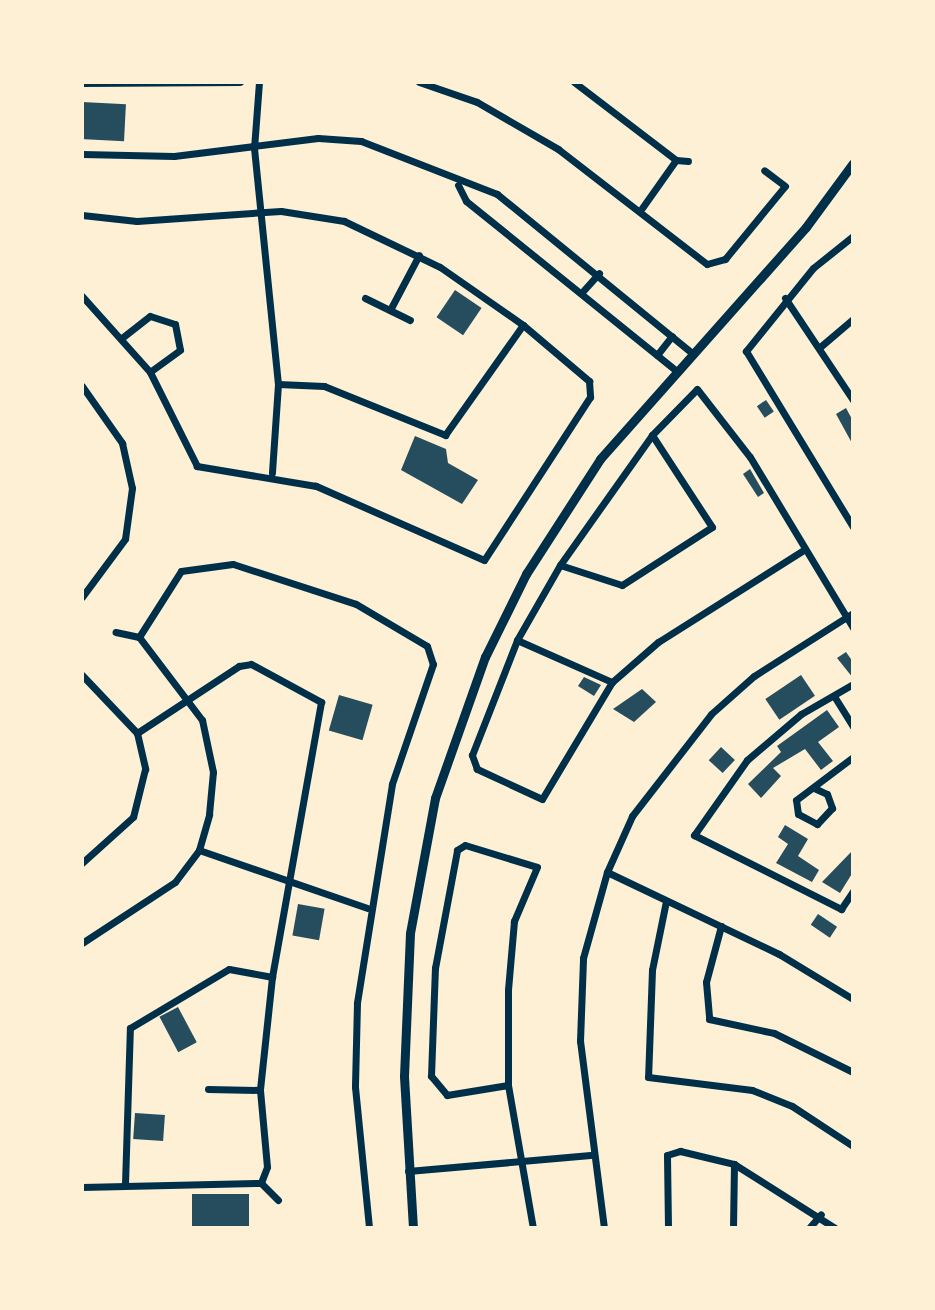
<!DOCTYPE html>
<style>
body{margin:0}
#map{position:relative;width:935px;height:1310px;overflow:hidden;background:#fdf0d5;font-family:Inter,sans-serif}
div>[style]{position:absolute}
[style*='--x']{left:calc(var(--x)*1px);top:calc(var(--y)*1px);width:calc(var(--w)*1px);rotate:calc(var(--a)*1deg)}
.building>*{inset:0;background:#264d5e;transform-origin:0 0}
.minor>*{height:7px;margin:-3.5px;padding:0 3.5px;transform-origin:3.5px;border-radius:3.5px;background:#003049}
.tertiary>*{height:9px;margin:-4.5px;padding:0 4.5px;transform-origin:4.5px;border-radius:4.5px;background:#003049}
span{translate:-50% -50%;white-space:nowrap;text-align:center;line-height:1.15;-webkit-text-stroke:8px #fdf0d5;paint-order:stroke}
.frame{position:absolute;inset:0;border:84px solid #fdf0d5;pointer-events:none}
</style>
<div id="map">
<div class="building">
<div style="left:82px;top:102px;width:44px;height:37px;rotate:3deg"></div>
<div style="left:455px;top:290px;width:32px;height:33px;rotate:34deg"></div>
<div style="left:766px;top:400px;width:14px;height:11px;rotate:56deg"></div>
<div style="clip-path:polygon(846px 408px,853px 421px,853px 445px,836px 414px)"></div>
<div style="clip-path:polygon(415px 436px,446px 449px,448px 463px,478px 480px,462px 504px,401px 470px)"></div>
<div style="clip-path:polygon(750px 469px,764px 493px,758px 497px,743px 474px)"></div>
<div style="clip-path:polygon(846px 652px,853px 662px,853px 678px,837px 658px)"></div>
<div style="left:801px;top:675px;width:25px;height:43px;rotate:56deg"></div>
<div style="clip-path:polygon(584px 677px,601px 685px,594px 696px,578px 686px)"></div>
<div style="clip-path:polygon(642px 689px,656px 702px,634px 722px,613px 709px)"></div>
<div style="left:339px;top:695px;width:35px;height:37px;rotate:16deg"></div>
<div style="clip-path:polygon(827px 710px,839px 727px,818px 742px,833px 761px,821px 770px,805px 749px,773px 768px,781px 776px,761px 798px,748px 784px,781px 752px,777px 746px)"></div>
<div style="left:721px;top:747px;width:19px;height:18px;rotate:43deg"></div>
<div style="clip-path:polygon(785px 825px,808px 839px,798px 856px,819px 870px,812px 882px,776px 863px,788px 844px,778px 837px)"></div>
<div style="clip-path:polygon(853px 850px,853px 872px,840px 893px,822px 882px)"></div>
<div style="left:298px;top:904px;width:27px;height:32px;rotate:10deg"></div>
<div style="left:818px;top:914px;width:23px;height:13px;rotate:34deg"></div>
<div style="left:178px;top:1007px;width:40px;height:21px;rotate:62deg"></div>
<div style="left:135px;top:1113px;width:30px;height:26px;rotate:4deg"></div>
<div style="left:192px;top:1194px;width:57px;height:34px"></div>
</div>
<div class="minor">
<div style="--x:259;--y:82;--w:66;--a:94.3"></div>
<div style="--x:254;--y:148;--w:237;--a:84.2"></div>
<div style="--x:278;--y:384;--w:89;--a:93.9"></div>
<div style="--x:419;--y:82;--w:61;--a:19"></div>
<div style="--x:477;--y:102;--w:94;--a:30.1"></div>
<div style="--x:558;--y:149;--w:188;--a:37.7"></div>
<div style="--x:707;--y:264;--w:19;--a:-16"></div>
<div style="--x:725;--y:259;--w:94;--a:-50.6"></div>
<div style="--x:785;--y:186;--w:26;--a:-143"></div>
<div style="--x:574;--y:82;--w:128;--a:37.4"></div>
<div style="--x:82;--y:83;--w:158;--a:-0.4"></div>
<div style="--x:82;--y:154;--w:92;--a:1.2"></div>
<div style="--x:174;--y:156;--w:145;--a:-7.1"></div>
<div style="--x:318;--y:138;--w:43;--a:4"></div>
<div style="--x:361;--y:141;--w:146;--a:21.3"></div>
<div style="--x:497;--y:194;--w:250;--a:39.2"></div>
<div style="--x:676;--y:160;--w:12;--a:5"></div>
<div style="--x:458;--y:185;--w:18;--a:63"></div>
<div style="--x:466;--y:201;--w:267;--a:38.9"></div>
<div style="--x:642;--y:208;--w:59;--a:-54.7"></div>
<div style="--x:82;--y:215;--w:55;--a:6.2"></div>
<div style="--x:137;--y:221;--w:144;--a:-4"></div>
<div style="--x:281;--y:211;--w:64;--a:9"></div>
<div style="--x:344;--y:221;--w:106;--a:25.6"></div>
<div style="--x:440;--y:267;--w:101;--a:34.9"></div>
<div style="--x:523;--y:325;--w:87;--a:40.3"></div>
<div style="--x:589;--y:381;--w:16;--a:86"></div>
<div style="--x:590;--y:397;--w:194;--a:123"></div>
<div style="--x:484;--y:560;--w:184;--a:-156.2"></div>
<div style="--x:316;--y:486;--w:121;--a:-170.5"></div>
<div style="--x:197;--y:466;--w:105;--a:-116.6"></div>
<div style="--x:150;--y:372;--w:102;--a:-131.8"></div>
<div style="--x:853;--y:236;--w:51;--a:141.3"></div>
<div style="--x:813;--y:268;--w:107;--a:128.9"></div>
<div style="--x:746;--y:351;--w:206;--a:58.7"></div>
<div style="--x:583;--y:291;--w:24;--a:-48"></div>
<div style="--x:365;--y:298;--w:50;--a:26.1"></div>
<div style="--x:785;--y:298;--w:123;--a:56.3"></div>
<div style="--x:390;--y:310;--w:62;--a:-62.2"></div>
<div style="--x:123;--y:337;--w:34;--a:-38"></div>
<div style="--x:150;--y:316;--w:26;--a:18"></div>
<div style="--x:175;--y:324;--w:26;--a:79"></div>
<div style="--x:180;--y:350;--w:37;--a:144"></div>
<div style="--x:820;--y:347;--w:43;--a:-40.3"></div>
<div style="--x:657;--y:355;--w:24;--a:-52"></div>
<div style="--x:278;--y:384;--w:46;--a:2.5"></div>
<div style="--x:324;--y:386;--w:131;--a:22"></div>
<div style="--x:445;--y:435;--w:135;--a:-54.7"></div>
<div style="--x:82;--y:386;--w:70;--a:54.9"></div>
<div style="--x:122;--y:443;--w:46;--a:77.5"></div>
<div style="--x:132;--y:488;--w:51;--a:97.8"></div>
<div style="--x:125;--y:539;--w:72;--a:126.6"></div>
<div style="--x:802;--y:551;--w:170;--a:147.7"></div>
<div style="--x:658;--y:642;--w:61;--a:139"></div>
<div style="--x:612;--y:682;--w:136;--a:120.9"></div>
<div style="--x:542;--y:799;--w:72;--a:-155.2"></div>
<div style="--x:477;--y:769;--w:15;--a:-110"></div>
<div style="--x:472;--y:755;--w:123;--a:-68.6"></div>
<div style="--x:517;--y:640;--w:86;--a:-60.2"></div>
<div style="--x:560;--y:565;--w:159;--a:-54.7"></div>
<div style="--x:652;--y:435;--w:64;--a:-45.6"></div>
<div style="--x:697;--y:389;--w:86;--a:52.1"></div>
<div style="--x:750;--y:457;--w:200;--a:58.9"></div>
<div style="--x:560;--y:565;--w:65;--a:17.9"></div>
<div style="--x:622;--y:585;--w:107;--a:-32.8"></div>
<div style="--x:712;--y:527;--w:110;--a:-123.1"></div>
<div style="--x:139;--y:637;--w:78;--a:-57.5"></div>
<div style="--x:181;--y:571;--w:52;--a:-7.7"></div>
<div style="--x:233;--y:564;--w:129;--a:18"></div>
<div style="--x:356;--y:604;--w:82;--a:30.6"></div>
<div style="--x:427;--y:646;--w:19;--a:72"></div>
<div style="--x:433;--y:664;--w:127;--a:108.9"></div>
<div style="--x:392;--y:784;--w:222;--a:99.1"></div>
<div style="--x:357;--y:1003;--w:84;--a:91.4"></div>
<div style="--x:355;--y:1087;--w:142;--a:84.3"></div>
<div style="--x:517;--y:640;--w:104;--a:23.9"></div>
<div style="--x:82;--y:675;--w:80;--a:46.5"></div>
<div style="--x:137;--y:733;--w:37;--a:77"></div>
<div style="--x:145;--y:769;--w:49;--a:104"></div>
<div style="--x:133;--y:817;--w:69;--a:138"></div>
<div style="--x:853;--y:684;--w:60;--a:150"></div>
<div style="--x:801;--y:714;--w:71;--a:139.6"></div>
<div style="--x:747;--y:760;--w:92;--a:125.2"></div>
<div style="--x:694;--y:835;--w:165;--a:26.7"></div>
<div style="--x:841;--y:909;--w:22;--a:-56"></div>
<div style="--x:834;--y:696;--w:36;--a:58"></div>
<div style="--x:137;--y:733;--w:122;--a:-33.3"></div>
<div style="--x:239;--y:666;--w:12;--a:-9"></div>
<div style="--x:251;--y:664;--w:80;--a:28.5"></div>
<div style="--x:321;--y:702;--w:279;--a:100.1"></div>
<div style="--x:272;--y:977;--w:114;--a:96.1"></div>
<div style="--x:260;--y:1090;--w:77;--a:84.8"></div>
<div style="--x:267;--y:1167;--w:17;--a:111"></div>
<div style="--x:814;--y:788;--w:14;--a:25"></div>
<div style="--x:827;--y:794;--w:15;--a:70"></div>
<div style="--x:832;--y:808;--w:22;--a:133"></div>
<div style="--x:817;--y:824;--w:21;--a:-152"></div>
<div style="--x:798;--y:814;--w:14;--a:-98"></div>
<div style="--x:796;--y:800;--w:71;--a:-37"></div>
<div style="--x:199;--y:850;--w:178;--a:19"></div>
<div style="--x:607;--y:872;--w:191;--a:25.5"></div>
<div style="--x:779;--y:954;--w:87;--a:31.3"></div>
<div style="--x:666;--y:901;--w:70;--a:101.5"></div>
<div style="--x:652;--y:970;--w:107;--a:92.1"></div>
<div style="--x:648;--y:1077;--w:105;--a:7.1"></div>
<div style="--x:752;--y:1090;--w:43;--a:21.8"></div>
<div style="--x:792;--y:1106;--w:73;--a:33.3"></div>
<div style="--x:721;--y:926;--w:58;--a:105"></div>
<div style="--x:706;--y:982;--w:37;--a:85"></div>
<div style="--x:709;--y:1019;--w:66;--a:12.2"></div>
<div style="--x:774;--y:1033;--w:88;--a:26.3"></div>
<div style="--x:82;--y:943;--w:111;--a:-33.3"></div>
<div style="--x:175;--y:882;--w:40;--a:-53"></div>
<div style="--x:199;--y:850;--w:37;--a:-74"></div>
<div style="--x:209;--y:814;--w:42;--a:-84.6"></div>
<div style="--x:213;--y:772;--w:53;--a:-101.9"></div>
<div style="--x:202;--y:720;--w:104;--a:-127.2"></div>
<div style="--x:139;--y:637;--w:24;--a:-168"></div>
<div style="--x:508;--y:1085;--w:62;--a:170.7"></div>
<div style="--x:447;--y:1095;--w:25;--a:-130"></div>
<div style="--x:431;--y:1076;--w:108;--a:-87.9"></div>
<div style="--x:435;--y:968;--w:120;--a:-79.4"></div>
<div style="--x:457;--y:850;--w:9;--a:-32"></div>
<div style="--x:465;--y:845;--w:75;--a:17"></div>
<div style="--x:537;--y:867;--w:59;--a:113.1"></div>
<div style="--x:514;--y:921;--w:69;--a:95"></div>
<div style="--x:508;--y:990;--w:95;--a:90"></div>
<div style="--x:508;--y:1085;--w:145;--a:80.1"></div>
<div style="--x:208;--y:1089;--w:52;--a:1.1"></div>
<div style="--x:408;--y:1171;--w:183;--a:-5"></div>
<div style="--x:261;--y:1183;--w:24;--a:45"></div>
<div style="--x:125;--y:1184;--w:156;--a:-88.2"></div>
<div style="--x:130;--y:1028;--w:115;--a:-30.8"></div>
<div style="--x:229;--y:969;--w:44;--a:10.5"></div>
<div style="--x:82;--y:1187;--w:179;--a:-1.3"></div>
<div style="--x:604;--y:1228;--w:189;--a:-97.3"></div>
<div style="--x:580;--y:1041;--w:83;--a:-87.9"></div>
<div style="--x:583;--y:958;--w:89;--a:-74.4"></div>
<div style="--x:607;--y:872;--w:61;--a:-65.9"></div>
<div style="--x:632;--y:816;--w:129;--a:-52.2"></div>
<div style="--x:711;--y:714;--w:57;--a:-41.5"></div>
<div style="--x:754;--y:676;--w:117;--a:-32.5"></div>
<div style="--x:668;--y:1228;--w:73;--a:-90.8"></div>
<div style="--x:667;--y:1155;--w:14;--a:-17"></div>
<div style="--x:680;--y:1151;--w:56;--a:13.5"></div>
<div style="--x:734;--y:1164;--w:120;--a:32.4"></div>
<div style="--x:733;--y:1228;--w:64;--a:-89.1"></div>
<div style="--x:809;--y:1228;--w:18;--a:-49"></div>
</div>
<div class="tertiary">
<div style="--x:413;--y:1228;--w:152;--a:-93.4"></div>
<div style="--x:404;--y:1076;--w:143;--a:-87.6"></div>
<div style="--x:410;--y:933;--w:137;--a:-79.5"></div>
<div style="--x:435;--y:798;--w:150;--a:-70.5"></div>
<div style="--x:485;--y:657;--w:93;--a:-63.7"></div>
<div style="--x:526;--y:574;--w:137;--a:-57.2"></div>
<div style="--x:600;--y:459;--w:310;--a:-48.4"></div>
<div style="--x:806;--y:227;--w:79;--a:-53.7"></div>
</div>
<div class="frame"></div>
</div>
